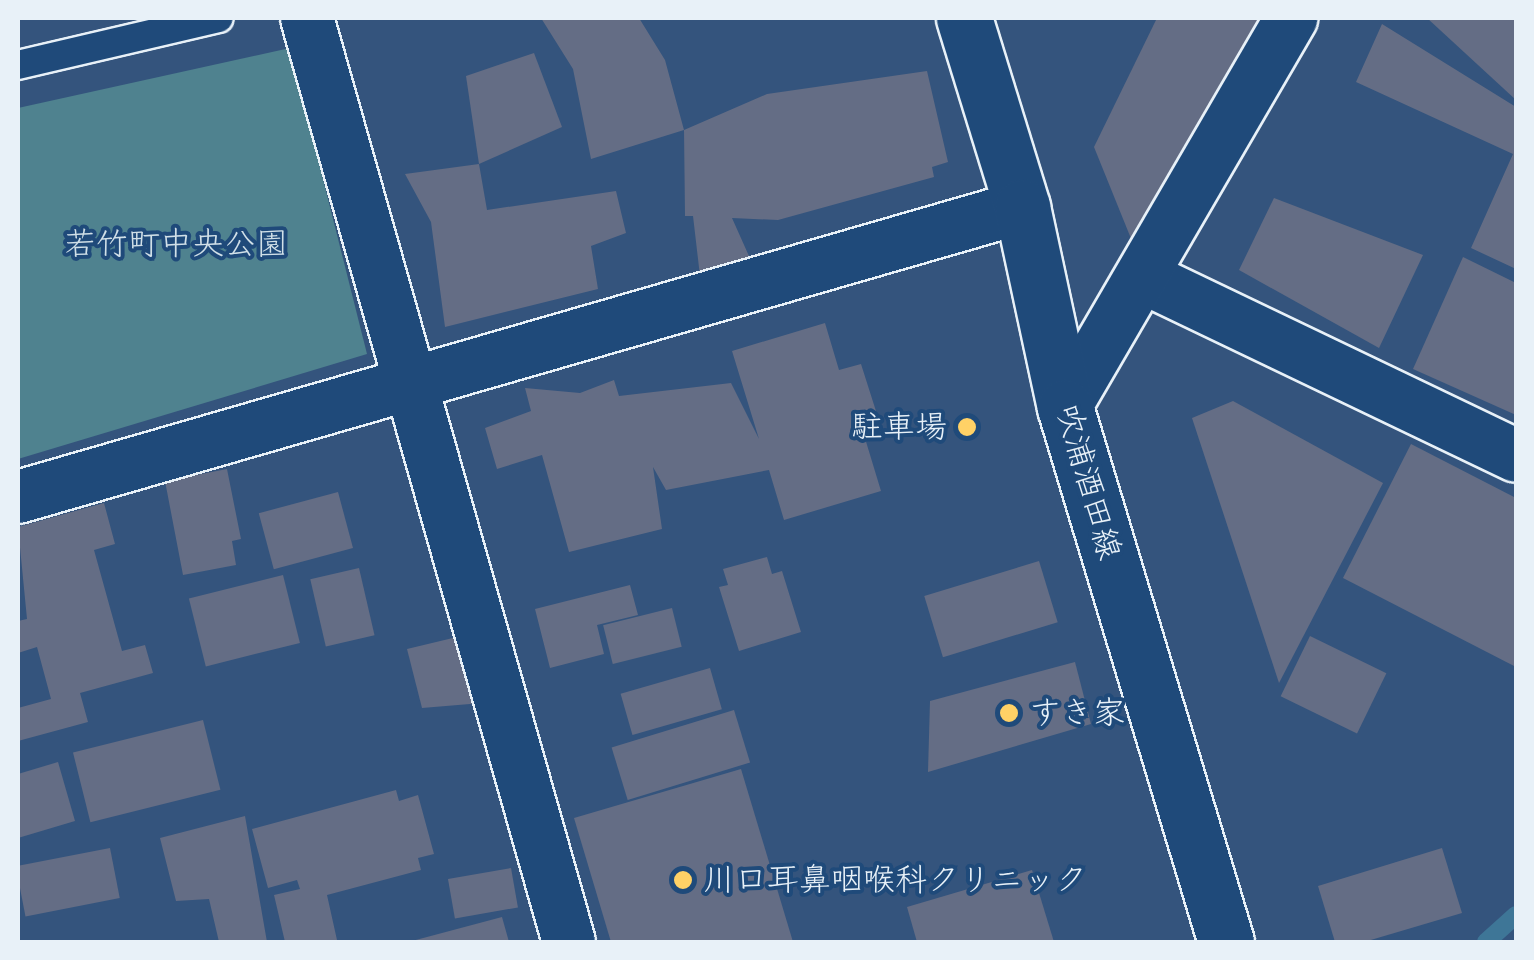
<!DOCTYPE html>
<meta charset="utf-8">
<style>
body{margin:0}
#map{position:relative;width:1534px;height:960px;overflow:hidden;background:#34547d;font-family:Pangolin,"Klee One",sans-serif}
div>[style]{position:absolute}
[style*='--x']{left:calc(var(--x)*1px);top:calc(var(--y)*1px);width:calc(var(--w)*1px);rotate:calc(var(--a)*1deg)}
.green>*{inset:0;background:#4f828f}
.stream>*{height:18px;margin:-9px;padding:0 9px;transform-origin:9px;border-radius:9px;background:#3e7697}
.building>*{inset:0;background:#646d85;transform-origin:0 0}
.roads{filter:drop-shadow(2px 0 #e8f1f8) drop-shadow(-2px 0 #e8f1f8) drop-shadow(0 2px #e8f1f8) drop-shadow(0 -2px #e8f1f8)}
.service>*{height:28px;margin:-14px;padding:0 14px;transform-origin:14px;border-radius:14px;background:#1f4a7a}
.minor>*{height:52px;margin:-26px;padding:0 26px;transform-origin:26px;border-radius:26px;background:#1f4a7a}
.secondary>*{height:55px;margin:-27.5px;padding:0 27.5px;transform-origin:27.5px;border-radius:27.5px;background:#1f4a7a}
.dots>*{width:28px;height:28px;translate:-50% -50%;box-sizing:border-box;border:5px solid #1f4a7a;border-radius:50%}
span{translate:-50% -50%;white-space:nowrap;text-align:center;line-height:1.15;-webkit-text-stroke:8px #1f4a7a;paint-order:stroke}
.park-label{font-size:32px;color:#d1e0e8}
.poi-label{font-size:32px;color:#e8f1f8}
.right{translate:-100% -50%;text-align:right}
.left{translate:0 -50%;text-align:left}
.street-label{font-size:32px;color:#e8f1f8}
.frame{position:absolute;inset:0;border:20px solid #e8f1f8;pointer-events:none}
</style>
<div id="map">
<div class="green">
<div style="clip-path:polygon(290px 48px,367px 354px,18px 459px,18px 108px)"></div>
</div>
<div class="stream">
<div style="--x:1486;--y:942;--w:40;--a:-42"></div>
</div>
<div class="building">
<div style="clip-path:polygon(541px 18px,639px 18px,665px 60px,684px 130px,591px 159px,573px 69px)"></div>
<div style="clip-path:polygon(1157px 18px,1285px 18px,1132px 241px,1094px 147px)"></div>
<div style="clip-path:polygon(1427px 18px,1516px 18px,1516px 100px)"></div>
<div style="clip-path:polygon(1382px 24px,1516px 107px,1516px 269px,1471px 248px,1513px 154px,1356px 82px)"></div>
<div style="clip-path:polygon(534px 53px,562px 127px,479px 164px,466px 76px)"></div>
<div style="clip-path:polygon(927px 71px,948px 162px,932px 167px,934px 177px,778px 220px,732px 218px,753px 265px,700px 276px,693px 216px,685px 216px,684px 130px,767px 94px)"></div>
<div style="clip-path:polygon(479px 164px,487px 210px,616px 191px,626px 233px,591px 246px,598px 289px,445px 327px,431px 222px,405px 174px)"></div>
<div style="clip-path:polygon(1274px 198px,1423px 255px,1379px 348px,1239px 270px)"></div>
<div style="clip-path:polygon(1463px 257px,1516px 283px,1516px 415px,1413px 369px)"></div>
<div style="clip-path:polygon(825px 323px,839px 370px,861px 364px,882px 430px,864px 435px,881px 491px,784px 520px,769px 470px,666px 490px,653px 467px,662px 529px,569px 552px,542px 455px,497px 469px,485px 428px,531px 411px,525px 388px,580px 393px,614px 380px,619px 396px,731px 383px,759px 439px,732px 351px)"></div>
<div style="clip-path:polygon(1233px 401px,1383px 483px,1279px 683px,1192px 418px)"></div>
<div style="clip-path:polygon(1411px 444px,1516px 498px,1516px 667px,1343px 578px)"></div>
<div style="clip-path:polygon(227px 469px,241px 539px,232px 541px,236px 565px,183px 575px,165px 481px)"></div>
<div style="left:338px;top:492px;width:58px;height:82px;rotate:75deg"></div>
<div style="clip-path:polygon(104px 503px,115px 544px,94px 550px,122px 651px,145px 645px,153px 673px,80px 693px,88px 722px,18px 741px,18px 708px,51px 699px,37px 647px,18px 653px,18px 621px,27px 619px,18px 527px)"></div>
<div style="clip-path:polygon(767px 557px,772px 574px,782px 571px,801px 632px,739px 651px,719px 587px,728px 585px,723px 569px)"></div>
<div style="left:1039px;top:561px;width:64px;height:120px;rotate:73deg"></div>
<div style="left:359px;top:568px;width:69px;height:50px;rotate:77deg"></div>
<div style="left:283px;top:575px;width:70px;height:97px;rotate:76deg"></div>
<div style="clip-path:polygon(630px 585px,638px 615px,597px 625px,604px 654px,550px 668px,535px 609px)"></div>
<div style="left:672px;top:608px;width:40px;height:71px;rotate:76deg"></div>
<div style="left:1310px;top:636px;width:85px;height:67px;rotate:26deg"></div>
<div style="clip-path:polygon(457px 637px,482px 703px,422px 708px,407px 649px)"></div>
<div style="clip-path:polygon(1075px 662px,1091px 724px,928px 772px,930px 701px)"></div>
<div style="left:710px;top:668px;width:43px;height:93px;rotate:74deg"></div>
<div style="left:734px;top:710px;width:55px;height:128px;rotate:73deg"></div>
<div style="left:203px;top:720px;width:72px;height:134px;rotate:76deg"></div>
<div style="clip-path:polygon(58px 762px,75px 821px,18px 838px,18px 774px)"></div>
<div style="clip-path:polygon(741px 769px,793px 942px,611px 942px,574px 818px)"></div>
<div style="clip-path:polygon(396px 790px,399px 801px,418px 795px,434px 854px,418px 858px,421px 870px,327px 895px,337px 940px,285px 942px,274px 895px,300px 889px,297px 880px,268px 888px,252px 829px)"></div>
<div style="clip-path:polygon(245px 816px,267px 942px,219px 942px,209px 899px,176px 901px,160px 838px)"></div>
<div style="left:110px;top:848px;width:51px;height:96px;rotate:79deg"></div>
<div style="clip-path:polygon(1442px 848px,1462px 913px,1364px 942px,1335px 942px,1318px 886px)"></div>
<div style="left:511px;top:868px;width:40px;height:64px;rotate:80deg"></div>
<div style="clip-path:polygon(1032px 870px,1054px 942px,917px 942px,907px 907px)"></div>
<div style="clip-path:polygon(502px 917px,509px 942px,412px 942px,412px 941px)"></div>
</div>
<div class="roads">
<div class="service">
<div style="--x:18;--y:65;--w:206;--a:-13.2"></div>
</div>
<div class="minor">
<div style="--x:307;--y:18;--w:960;--a:74.17"></div>
<div style="--x:1145;--y:278;--w:411;--a:25.6"></div>
<div style="--x:1065;--y:407;--w:450;--a:-59.8"></div>
<div style="--x:18;--y:497;--w:1045;--a:-16.11"></div>
</div>
<div class="secondary">
<div style="--x:964;--y:18;--w:198;--a:72.9"></div>
<div style="--x:1022;--y:207;--w:205;--a:77.9"></div>
<div style="--x:1065;--y:407;--w:559;--a:73.25"></div>
</div>
</div>
<div class="dots">
<div style="left:967px;top:427px;background:#ffd166"></div>
<div style="left:1009px;top:713px;background:#ffd166"></div>
<div style="left:683px;top:880px;background:#ffd166"></div>
</div>
<div class="park-label">
<span style="left:176px;top:244px">若竹町中央公園</span>
</div>
<div class="poi-label">
<span class="right" style="left:947px;top:427px">駐車場</span>
<span class="left" style="left:1029px;top:713px">すき家</span>
<span class="left" style="left:703px;top:880px">川口耳鼻咽喉科クリニック</span>
</div>
<div class="street-label">
<span style="left:1088px;top:482px;rotate:74deg">吹浦酒田線</span>
</div>
<div class="frame"></div>
</div>
